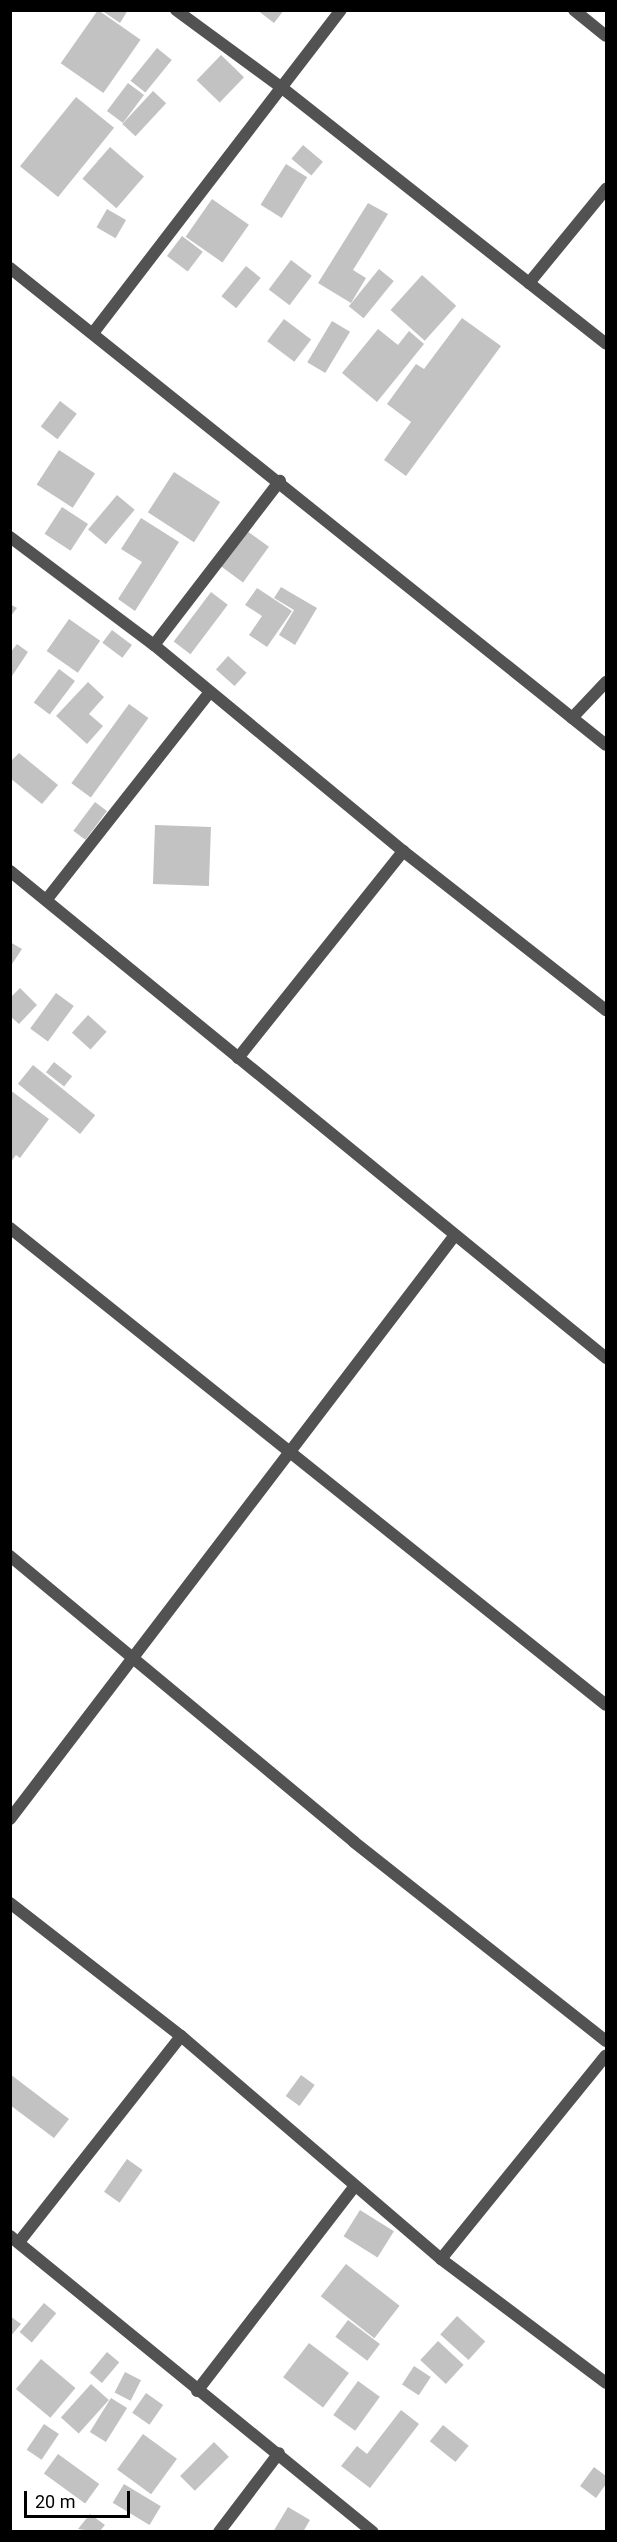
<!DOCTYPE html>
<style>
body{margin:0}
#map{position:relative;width:617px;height:2542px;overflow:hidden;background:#fff;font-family:Roboto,sans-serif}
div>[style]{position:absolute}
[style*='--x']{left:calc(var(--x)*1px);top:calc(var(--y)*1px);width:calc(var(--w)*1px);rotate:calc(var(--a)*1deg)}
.building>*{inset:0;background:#c2c2c2;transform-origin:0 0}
.minor>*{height:12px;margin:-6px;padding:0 6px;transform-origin:6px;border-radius:6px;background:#525252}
span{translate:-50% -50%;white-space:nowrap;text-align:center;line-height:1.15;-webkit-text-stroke:6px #fff;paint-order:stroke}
.frame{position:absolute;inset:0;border:12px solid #000;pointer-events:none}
.scale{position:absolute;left:24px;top:2491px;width:106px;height:27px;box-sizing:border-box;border:3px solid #000;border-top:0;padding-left:8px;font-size:18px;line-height:21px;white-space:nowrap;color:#000;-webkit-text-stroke:4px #fff;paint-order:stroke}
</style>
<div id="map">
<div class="building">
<div style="left:98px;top:10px;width:52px;height:65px;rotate:35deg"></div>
<div style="clip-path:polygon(101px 10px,128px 10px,120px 23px)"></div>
<div style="clip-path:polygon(257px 10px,284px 10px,274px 23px)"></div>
<div style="left:157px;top:48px;width:19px;height:42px;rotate:39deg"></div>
<div style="left:221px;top:55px;width:32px;height:35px;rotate:44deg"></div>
<div style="left:128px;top:83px;width:20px;height:35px;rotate:37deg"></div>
<div style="left:153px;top:91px;width:18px;height:45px;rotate:43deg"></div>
<div style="left:76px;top:97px;width:49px;height:89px;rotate:39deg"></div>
<div style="left:303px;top:145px;width:26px;height:18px;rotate:40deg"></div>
<div style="left:110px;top:147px;width:45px;height:42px;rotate:41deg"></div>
<div style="left:286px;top:164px;width:25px;height:48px;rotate:32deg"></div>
<div style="left:212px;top:199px;width:45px;height:46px;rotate:35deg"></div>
<div style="clip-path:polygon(368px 203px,388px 214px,353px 270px,366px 278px,351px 303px,318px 283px)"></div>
<div style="left:107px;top:209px;width:22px;height:21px;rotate:30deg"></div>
<div style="left:182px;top:236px;width:26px;height:25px;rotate:37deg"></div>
<div style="left:291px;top:260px;width:26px;height:37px;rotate:37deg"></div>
<div style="left:246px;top:266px;width:19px;height:39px;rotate:39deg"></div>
<div style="left:379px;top:269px;width:19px;height:48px;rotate:39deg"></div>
<div style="left:422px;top:275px;width:46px;height:47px;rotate:42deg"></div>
<div style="clip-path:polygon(462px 318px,501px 346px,406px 476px,384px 460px,411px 422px,387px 404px,416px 364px,424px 369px)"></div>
<div style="left:284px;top:319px;width:34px;height:28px;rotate:37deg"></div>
<div style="left:332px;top:321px;width:21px;height:48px;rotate:31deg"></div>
<div style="clip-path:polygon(378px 329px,398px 345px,409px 331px,424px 344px,377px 402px,342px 373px)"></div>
<div style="left:60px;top:401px;width:21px;height:32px;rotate:37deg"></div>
<div style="left:59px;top:450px;width:43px;height:41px;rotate:33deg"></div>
<div style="left:174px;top:472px;width:55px;height:48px;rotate:33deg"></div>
<div style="left:117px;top:495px;width:23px;height:45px;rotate:40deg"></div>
<div style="left:62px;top:507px;width:31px;height:32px;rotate:33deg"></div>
<div style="clip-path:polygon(141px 518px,179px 542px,135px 611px,118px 599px,142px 562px,121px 549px)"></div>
<div style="left:243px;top:528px;width:32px;height:44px;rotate:36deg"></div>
<div style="clip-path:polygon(281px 587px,317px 608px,295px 645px,279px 635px,294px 610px,274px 598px)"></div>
<div style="clip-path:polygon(257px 588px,292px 611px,267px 647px,249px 635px,262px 616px,245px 605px)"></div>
<div style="left:211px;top:592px;width:21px;height:62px;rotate:37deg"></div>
<div style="clip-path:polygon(10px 604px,17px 608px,10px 617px)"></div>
<div style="left:69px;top:619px;width:38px;height:39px;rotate:35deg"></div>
<div style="left:112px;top:630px;width:25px;height:16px;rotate:37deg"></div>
<div style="clip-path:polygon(17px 644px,28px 652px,10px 679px,10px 653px)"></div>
<div style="left:228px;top:656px;width:25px;height:18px;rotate:42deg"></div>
<div style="left:59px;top:669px;width:20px;height:42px;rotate:37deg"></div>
<div style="clip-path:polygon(88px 682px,104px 697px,89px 714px,103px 726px,87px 744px,56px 716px)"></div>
<div style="left:129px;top:704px;width:24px;height:98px;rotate:36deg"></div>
<div style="clip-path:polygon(19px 753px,58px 785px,42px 804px,10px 778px,10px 762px)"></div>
<div style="left:95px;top:802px;width:15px;height:36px;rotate:37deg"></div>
<div style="left:155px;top:825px;width:56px;height:59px;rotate:2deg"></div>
<div style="clip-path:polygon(10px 942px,22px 949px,10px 967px)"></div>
<div style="clip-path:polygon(20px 988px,37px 1005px,19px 1024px,10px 1016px,10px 998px)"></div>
<div style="left:56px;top:993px;width:22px;height:44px;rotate:36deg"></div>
<div style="left:88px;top:1015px;width:25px;height:24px;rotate:42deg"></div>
<div style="left:54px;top:1062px;width:23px;height:13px;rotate:38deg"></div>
<div style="left:33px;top:1065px;width:80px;height:24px;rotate:39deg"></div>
<div style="clip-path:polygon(10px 1090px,49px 1119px,20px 1158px,16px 1155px,10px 1163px)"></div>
<div style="clip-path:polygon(10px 2074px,69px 2119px,54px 2138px,10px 2105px)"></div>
<div style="left:301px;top:2075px;width:17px;height:26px;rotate:36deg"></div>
<div style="left:127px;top:2159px;width:19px;height:40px;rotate:35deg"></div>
<div style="left:360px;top:2210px;width:40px;height:31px;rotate:32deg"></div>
<div style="left:346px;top:2264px;width:68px;height:41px;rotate:38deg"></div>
<div style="left:44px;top:2303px;width:16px;height:38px;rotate:40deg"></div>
<div style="clip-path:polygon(10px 2316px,21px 2324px,10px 2337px)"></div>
<div style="left:457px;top:2316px;width:38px;height:25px;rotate:42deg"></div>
<div style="left:348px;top:2320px;width:40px;height:21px;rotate:37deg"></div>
<div style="left:438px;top:2341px;width:35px;height:26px;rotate:43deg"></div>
<div style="left:309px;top:2343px;width:50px;height:43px;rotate:37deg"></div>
<div style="left:107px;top:2352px;width:16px;height:27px;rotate:40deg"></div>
<div style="left:41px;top:2359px;width:45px;height:39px;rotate:40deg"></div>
<div style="left:414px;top:2366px;width:20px;height:22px;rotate:33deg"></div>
<div style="left:125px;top:2372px;width:18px;height:23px;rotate:27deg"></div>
<div style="left:358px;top:2381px;width:27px;height:42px;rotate:36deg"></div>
<div style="left:91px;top:2384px;width:24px;height:45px;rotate:42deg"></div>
<div style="left:146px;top:2393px;width:21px;height:24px;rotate:35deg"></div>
<div style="left:111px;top:2398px;width:19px;height:40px;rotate:32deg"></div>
<div style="clip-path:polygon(401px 2410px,419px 2424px,370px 2488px,341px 2466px,357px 2446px,367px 2454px)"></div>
<div style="left:44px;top:2424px;width:18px;height:31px;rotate:34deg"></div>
<div style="left:443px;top:2425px;width:33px;height:21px;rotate:39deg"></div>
<div style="left:143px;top:2434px;width:42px;height:44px;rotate:36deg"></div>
<div style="left:214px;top:2442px;width:21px;height:48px;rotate:45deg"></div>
<div style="left:58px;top:2454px;width:51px;height:24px;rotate:36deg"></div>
<div style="clip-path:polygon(594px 2467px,606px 2476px,606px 2484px,596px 2498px,580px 2486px)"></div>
<div style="left:124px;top:2484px;width:43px;height:22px;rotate:31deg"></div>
<div style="clip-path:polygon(288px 2507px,310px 2520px,303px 2532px,273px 2532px)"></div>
<div style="clip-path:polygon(90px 2514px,105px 2525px,99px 2532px,78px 2529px)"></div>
</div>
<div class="minor">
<div style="--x:176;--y:10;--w:130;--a:36.3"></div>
<div style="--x:281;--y:87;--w:414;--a:38.3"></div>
<div style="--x:574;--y:10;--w:41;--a:39.1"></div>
<div style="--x:10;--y:268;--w:763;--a:38.67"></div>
<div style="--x:529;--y:283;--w:122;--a:-50.7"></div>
<div style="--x:93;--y:333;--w:407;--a:-52.5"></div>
<div style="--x:10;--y:537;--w:180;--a:36.9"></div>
<div style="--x:154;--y:645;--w:323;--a:39.6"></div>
<div style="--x:403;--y:851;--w:258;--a:38.1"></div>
<div style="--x:154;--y:645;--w:207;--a:-52.5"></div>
<div style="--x:572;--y:718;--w:50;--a:-46.6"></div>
<div style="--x:10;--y:871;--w:770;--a:39.25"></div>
<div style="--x:47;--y:899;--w:262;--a:-51.8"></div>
<div style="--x:238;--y:1058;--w:265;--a:-51.4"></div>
<div style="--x:10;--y:1228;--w:763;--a:38.67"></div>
<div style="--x:10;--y:1556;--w:447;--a:39.7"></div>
<div style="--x:354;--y:1842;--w:321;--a:38.3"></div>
<div style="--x:10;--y:1819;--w:734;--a:-52.69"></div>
<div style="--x:10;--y:1903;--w:217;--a:37.9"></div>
<div style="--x:181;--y:2036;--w:343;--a:40.6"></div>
<div style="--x:441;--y:2259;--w:206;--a:36.9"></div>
<div style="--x:10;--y:2236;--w:468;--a:39.2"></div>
<div style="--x:19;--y:2242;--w:262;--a:-51.8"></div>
<div style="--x:441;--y:2259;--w:262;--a:-51"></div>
<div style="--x:197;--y:2391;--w:257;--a:-52.4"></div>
<div style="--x:219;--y:2532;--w:99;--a:-52.8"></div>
</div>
<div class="frame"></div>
<div class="scale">20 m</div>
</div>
